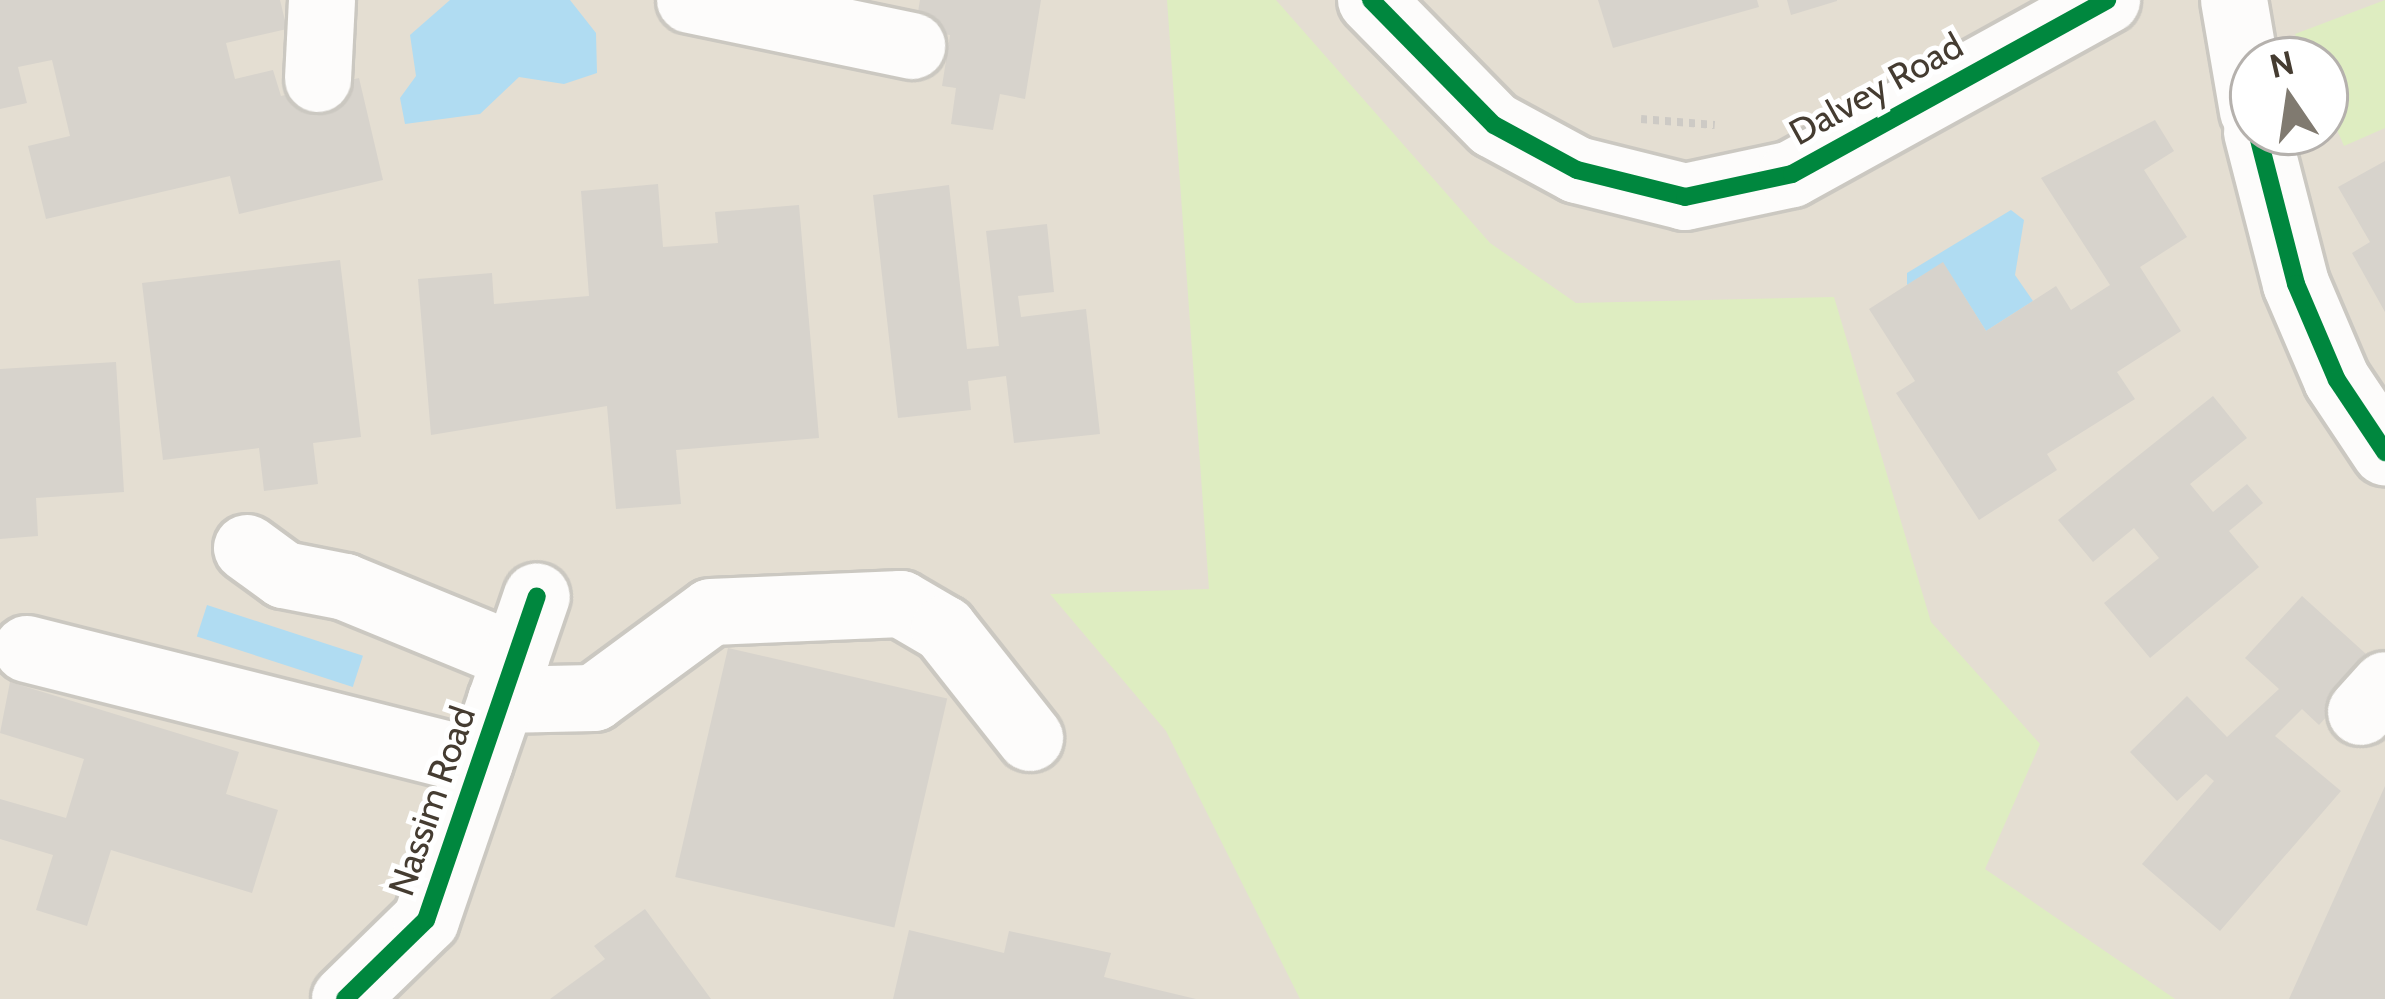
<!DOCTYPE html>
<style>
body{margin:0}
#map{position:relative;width:2385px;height:999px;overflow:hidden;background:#efece5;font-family:Cabin,sans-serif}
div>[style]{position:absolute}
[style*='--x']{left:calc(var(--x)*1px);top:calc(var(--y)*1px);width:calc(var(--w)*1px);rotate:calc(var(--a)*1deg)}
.residential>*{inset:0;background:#e4ded2}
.green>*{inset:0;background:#deedc1}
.water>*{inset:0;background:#b0dcf2;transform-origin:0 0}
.building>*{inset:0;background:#d7d3cc;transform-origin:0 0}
.path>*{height:8px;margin-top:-4px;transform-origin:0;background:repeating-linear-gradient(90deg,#cdcac5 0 6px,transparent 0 12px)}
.roads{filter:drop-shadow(3px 0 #cbc8c1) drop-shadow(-3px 0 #cbc8c1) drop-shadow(0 3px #cbc8c1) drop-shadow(0 -3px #cbc8c1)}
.minor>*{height:66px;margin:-33px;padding:0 33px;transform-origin:33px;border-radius:33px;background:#fdfcfb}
.cycleway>*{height:18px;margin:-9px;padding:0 9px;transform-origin:9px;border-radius:9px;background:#00873e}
span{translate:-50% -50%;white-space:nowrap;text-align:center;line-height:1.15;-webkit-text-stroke:10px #fff;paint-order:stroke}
.street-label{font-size:36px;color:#453c31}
.north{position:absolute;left:2229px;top:36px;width:120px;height:120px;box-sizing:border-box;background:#fff;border:3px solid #b5b1ad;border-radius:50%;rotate:347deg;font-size:33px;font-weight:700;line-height:48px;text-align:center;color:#453c31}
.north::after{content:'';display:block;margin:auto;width:42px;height:54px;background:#807a70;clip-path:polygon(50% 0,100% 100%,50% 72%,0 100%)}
</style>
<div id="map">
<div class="residential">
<div style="clip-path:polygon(evenodd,0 0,2385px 0,2385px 999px,0 999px,0 0,2253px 60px,2325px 60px,2325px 132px,2253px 132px,2253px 60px)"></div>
</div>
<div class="green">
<div style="clip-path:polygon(1167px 0,1276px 0,1490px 243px,1576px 303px,1834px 297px,1931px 622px,2040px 744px,1985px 869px,2175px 999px,1300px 999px,1166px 731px,1050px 594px,1209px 589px)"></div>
<div style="clip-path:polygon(2385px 0,2385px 128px,2344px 146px,2325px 102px,2325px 60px,2307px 60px,2295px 34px)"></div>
</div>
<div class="water">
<div style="clip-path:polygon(450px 0,570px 0,596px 33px,597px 73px,564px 84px,519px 77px,480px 114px,405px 124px,400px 98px,416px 76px,410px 35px)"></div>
<div style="clip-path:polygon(2011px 210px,2024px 220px,2015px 275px,2033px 301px,1986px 331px,1943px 263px,1907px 285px,1907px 273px)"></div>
<div style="left:207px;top:605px;width:164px;height:33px;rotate:18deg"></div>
</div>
<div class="building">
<div style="clip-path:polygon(0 0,280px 0,287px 29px,226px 43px,235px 79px,273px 70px,281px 96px,359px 78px,383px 180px,239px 214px,230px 176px,46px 219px,28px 146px,70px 136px,52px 60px,18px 67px,27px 103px,0 109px)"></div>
<div style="clip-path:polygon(920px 0,1041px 0,1025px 99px,1000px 94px,993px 130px,951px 124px,956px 88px,942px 86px,950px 35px,915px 30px)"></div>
<div style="clip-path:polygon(1598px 0,1757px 0,1759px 7px,1613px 48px)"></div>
<div style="clip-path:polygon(1787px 0,1837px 0,1837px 1px,1791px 15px)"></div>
<div style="clip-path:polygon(2155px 120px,2174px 151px,2144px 170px,2187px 237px,2140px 267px,2181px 331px,2117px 372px,2135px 399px,2047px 454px,2057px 470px,1979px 520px,1896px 393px,1915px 381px,1869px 309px,1943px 262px,1986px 331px,2056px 286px,2071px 310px,2110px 285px,2041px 178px)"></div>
<div style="clip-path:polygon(2385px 161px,2385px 312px,2352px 253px,2370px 242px,2338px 187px)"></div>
<div style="clip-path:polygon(658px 184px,663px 247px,718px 243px,715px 212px,799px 205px,819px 438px,676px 450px,681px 504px,616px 509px,607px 406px,431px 435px,418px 279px,492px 273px,494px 304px,589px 296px,581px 191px)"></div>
<div style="clip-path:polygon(949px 185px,967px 349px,999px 346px,986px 231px,1047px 224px,1054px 292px,1018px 296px,1021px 317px,1086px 309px,1100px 434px,1014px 443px,1006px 376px,968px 381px,971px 410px,898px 418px,873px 195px)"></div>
<div style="clip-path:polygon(340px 260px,361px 437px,313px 443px,318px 484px,264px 491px,259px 448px,163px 460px,142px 283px)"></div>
<div style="clip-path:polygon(116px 362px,124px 492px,36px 498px,38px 536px,0 539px,0 369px)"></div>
<div style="clip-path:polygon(2213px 396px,2247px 438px,2190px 484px,2213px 512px,2247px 484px,2263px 503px,2229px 531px,2259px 567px,2150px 658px,2104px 603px,2159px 558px,2134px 528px,2093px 562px,2058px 520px)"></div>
<div style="clip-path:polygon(2302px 596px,2376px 663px,2319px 725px,2302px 709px,2275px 736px,2341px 791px,2220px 931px,2142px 864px,2214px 781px,2206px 774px,2177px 801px,2130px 752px,2187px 696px,2227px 737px,2279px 689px,2245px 658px)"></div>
<div style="left:728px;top:648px;width:225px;height:235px;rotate:13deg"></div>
<div style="clip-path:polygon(10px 682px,239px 752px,226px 794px,278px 810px,252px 893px,111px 850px,87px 926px,36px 910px,53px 855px,0 839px,0 799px,66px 818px,84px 759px,0 733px)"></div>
<div style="clip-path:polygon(2385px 786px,2385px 999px,2289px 999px,2352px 859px)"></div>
<div style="clip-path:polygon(645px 909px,711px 999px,550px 999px,605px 959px,594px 946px)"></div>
<div style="clip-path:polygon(909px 930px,1004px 953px,1009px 931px,1111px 953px,1104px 977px,1196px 999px,893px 999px)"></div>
</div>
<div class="path">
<div style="--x:1641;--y:119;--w:74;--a:4.6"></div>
</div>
<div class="roads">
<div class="minor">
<div style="--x:690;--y:0;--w:227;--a:11.7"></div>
<div style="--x:1371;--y:0;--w:175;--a:45.5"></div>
<div style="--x:1494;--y:125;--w:94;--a:28.5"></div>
<div style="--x:1577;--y:170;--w:111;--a:14"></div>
<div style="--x:1685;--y:197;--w:109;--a:-12.1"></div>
<div style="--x:1792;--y:174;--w:360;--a:-28.9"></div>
<div style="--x:2234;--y:0;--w:113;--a:80.3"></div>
<div style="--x:318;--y:79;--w:79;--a:-87.1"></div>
<div style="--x:2257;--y:132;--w:157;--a:75.6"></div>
<div style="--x:2296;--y:284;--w:104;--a:66.9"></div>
<div style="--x:2337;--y:380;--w:87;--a:56.3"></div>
<div style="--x:247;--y:548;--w:46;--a:36.1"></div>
<div style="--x:284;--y:575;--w:62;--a:11.1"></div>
<div style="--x:345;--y:587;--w:185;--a:22.3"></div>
<div style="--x:27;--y:649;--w:467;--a:14.1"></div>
<div style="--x:501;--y:700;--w:93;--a:-1.2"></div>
<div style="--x:594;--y:698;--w:145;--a:-36.3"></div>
<div style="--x:711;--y:612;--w:190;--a:-2.4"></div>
<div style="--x:901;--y:604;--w:50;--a:30.2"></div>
<div style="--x:944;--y:629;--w:139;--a:51.7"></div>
<div style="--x:2361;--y:712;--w:36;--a:-48"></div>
<div style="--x:345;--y:999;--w:113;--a:-44.3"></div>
<div style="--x:426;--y:920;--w:342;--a:-71.1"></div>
</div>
</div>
<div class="cycleway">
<div style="--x:1371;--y:0;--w:175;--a:45.5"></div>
<div style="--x:1494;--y:125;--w:94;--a:28.5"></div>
<div style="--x:1577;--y:170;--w:111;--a:14"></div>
<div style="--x:1685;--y:197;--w:109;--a:-12.1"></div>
<div style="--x:1792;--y:174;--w:360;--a:-28.9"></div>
<div style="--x:2257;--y:132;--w:157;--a:75.6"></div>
<div style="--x:2296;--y:284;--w:104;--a:66.9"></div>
<div style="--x:2337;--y:380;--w:87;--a:56.3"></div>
<div style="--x:345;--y:999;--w:113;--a:-44.3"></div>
<div style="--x:426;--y:920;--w:342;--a:-71.1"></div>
</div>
<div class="street-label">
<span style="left:1876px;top:89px;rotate:-29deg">Dalvey Road</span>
<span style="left:432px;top:801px;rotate:-71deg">Nassim Road</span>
</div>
<div class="north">N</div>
</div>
